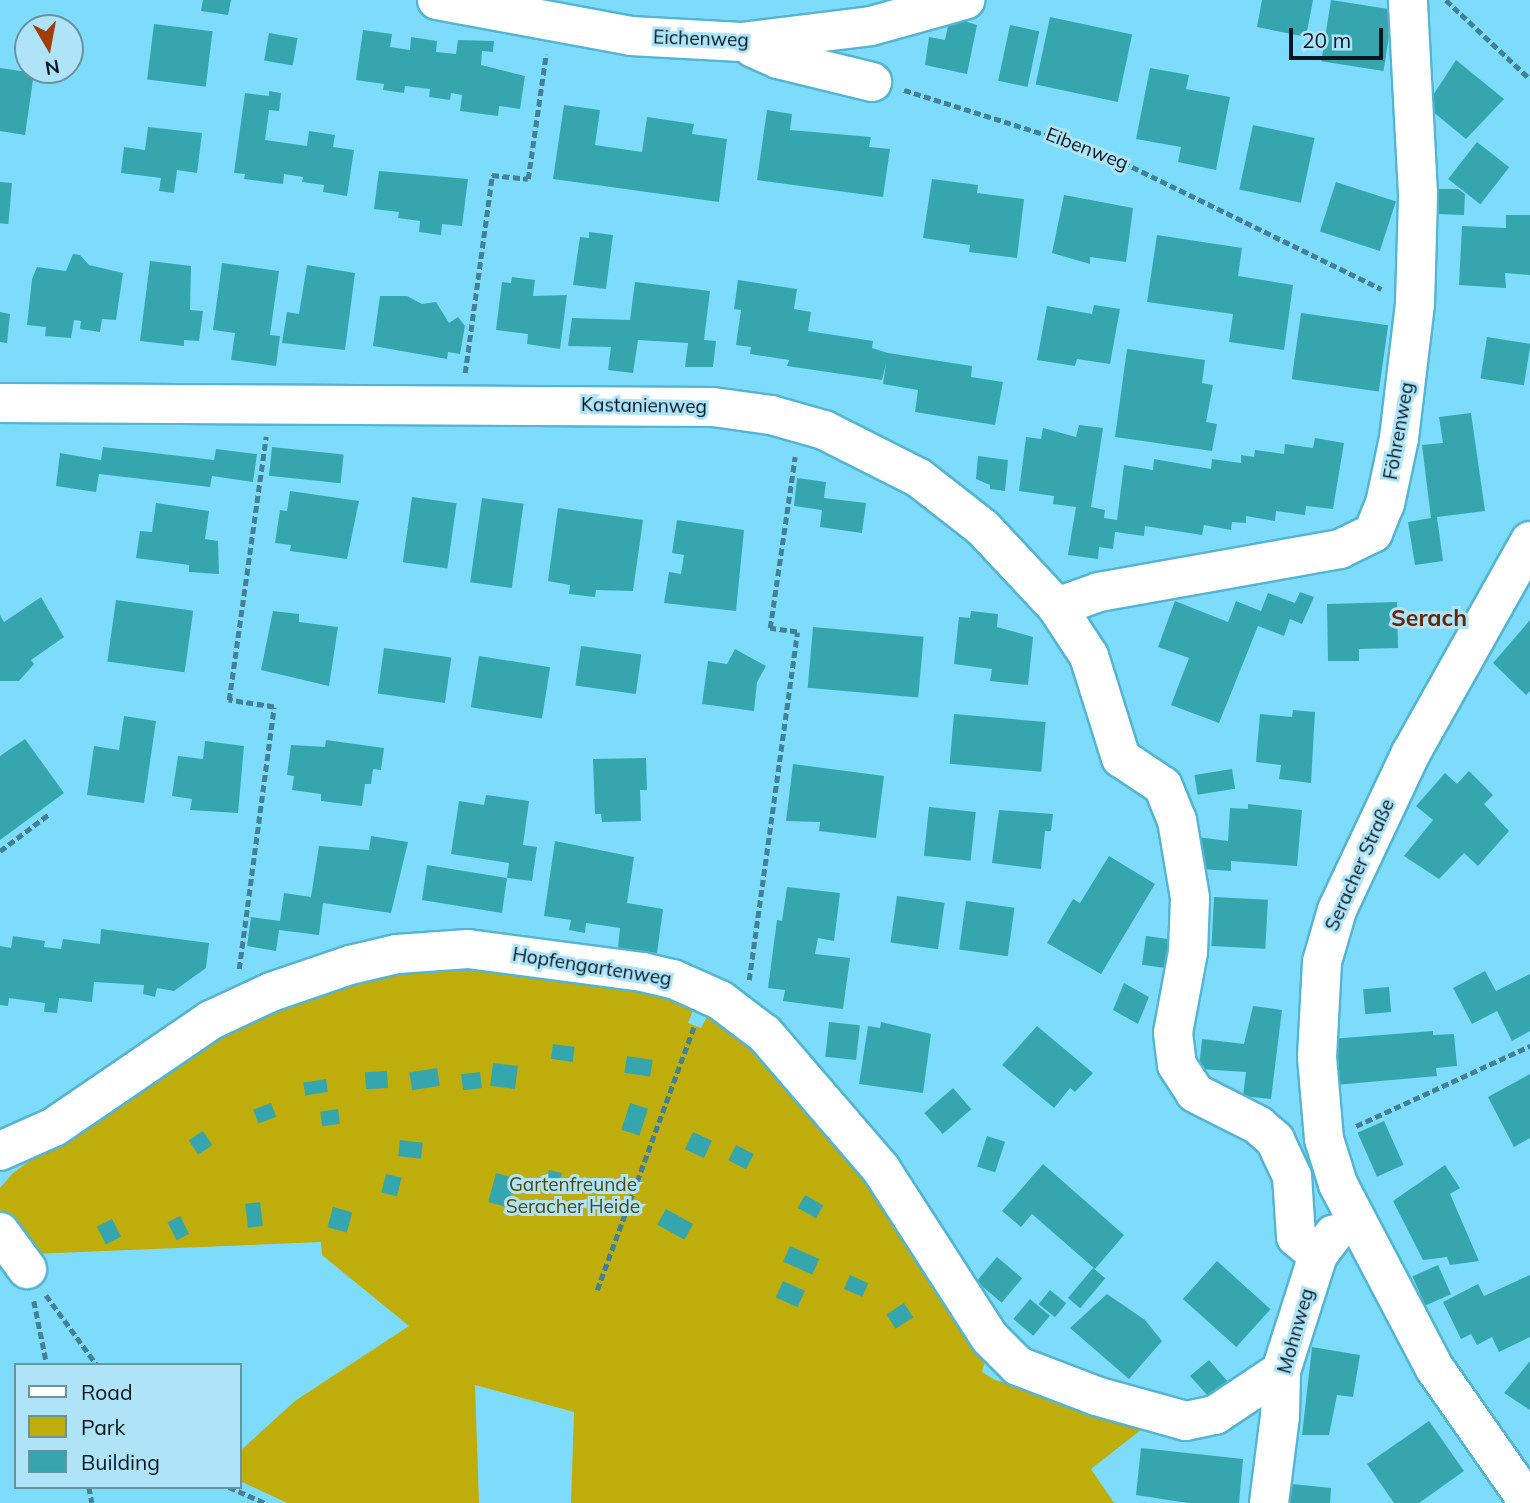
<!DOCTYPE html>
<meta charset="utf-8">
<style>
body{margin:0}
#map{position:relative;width:1530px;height:1503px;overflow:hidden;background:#7ddcfc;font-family:Mulish,sans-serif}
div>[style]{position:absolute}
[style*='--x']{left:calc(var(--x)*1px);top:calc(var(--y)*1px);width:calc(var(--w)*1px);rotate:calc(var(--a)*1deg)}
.green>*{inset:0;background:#bead0a}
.building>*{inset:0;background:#36a6ae;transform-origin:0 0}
.path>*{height:4.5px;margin-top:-2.25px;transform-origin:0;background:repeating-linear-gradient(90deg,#428095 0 7px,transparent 0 10.5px)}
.roads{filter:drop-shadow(2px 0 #54b4d3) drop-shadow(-2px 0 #54b4d3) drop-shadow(0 2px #54b4d3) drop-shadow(0 -2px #54b4d3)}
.minor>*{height:38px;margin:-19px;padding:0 19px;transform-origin:19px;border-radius:19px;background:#fff}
span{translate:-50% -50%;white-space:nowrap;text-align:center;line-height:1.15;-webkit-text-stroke:6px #afe3f7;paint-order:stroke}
.street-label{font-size:19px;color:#001821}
.park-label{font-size:19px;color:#4f480a}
.quarter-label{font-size:23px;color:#662608;font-weight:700}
.legend{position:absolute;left:14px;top:1363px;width:228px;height:126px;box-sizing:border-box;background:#afe3f7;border:2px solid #6992a1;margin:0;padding:9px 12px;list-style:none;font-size:21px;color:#001821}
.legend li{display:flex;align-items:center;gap:14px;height:35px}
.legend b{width:35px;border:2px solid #6992a1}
.north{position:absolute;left:14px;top:14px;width:70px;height:70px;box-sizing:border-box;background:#afe3f7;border:2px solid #6992a1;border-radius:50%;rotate:170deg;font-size:19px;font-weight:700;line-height:28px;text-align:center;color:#001821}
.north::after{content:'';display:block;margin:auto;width:24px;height:32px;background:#a13d08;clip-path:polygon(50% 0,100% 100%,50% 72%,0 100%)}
.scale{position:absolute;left:1289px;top:28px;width:94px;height:32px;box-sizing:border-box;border:4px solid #001821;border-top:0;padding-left:9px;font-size:21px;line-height:24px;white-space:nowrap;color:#001821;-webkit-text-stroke:5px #afe3f7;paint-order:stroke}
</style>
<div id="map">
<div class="green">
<div style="clip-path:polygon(436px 965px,605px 980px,696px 1003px,688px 1023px,701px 1028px,708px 1015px,737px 1030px,910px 1231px,987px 1355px,982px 1372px,995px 1380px,1151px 1422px,1091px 1469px,1114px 1503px,571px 1503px,574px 1412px,475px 1385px,479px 1503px,287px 1503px,240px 1481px,240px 1451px,295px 1401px,409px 1326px,322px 1255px,321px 1242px,32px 1254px,0 1209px,0 1188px,13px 1173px,120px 1095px,222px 1031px,332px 985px)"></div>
</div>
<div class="building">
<div style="clip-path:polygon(203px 0,231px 0,228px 15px,201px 11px)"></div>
<div style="clip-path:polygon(1262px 0,1313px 0,1306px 37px,1257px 27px)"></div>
<div style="left:1331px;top:0;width:63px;height:62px;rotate:9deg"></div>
<div style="left:1050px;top:17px;width:84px;height:69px;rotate:12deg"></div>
<div style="clip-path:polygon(964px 21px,977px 25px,967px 74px,925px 65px,929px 37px,945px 40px,948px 26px)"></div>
<div style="left:154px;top:24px;width:59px;height:56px;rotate:7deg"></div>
<div style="left:1010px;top:25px;width:30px;height:57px;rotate:12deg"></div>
<div style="clip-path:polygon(363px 30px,392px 34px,390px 47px,410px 50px,411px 37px,437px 41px,436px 52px,456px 54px,458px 40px,494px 41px,493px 52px,482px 51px,481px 65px,525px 76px,520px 109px,499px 106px,498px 116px,460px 111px,462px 95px,451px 93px,450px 100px,429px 97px,430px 89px,405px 86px,404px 93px,383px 90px,384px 84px,356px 80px)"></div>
<div style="left:269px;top:33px;width:29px;height:28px;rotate:10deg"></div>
<div style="clip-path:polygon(1456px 60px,1504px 99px,1466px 139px,1426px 106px)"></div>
<div style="clip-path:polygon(0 68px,34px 73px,25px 135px,0 131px)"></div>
<div style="clip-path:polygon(1150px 68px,1189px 75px,1186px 89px,1230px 97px,1216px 170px,1178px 162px,1181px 147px,1136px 139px)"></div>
<div style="clip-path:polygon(269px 91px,281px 93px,279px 111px,269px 110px,265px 140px,307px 146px,309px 131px,335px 135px,333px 147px,354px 150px,347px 196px,323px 192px,324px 185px,302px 182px,303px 177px,284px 174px,283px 184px,244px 179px,245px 174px,234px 173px,245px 93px,269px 96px)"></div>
<div style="clip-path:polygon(564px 105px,600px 110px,595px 145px,642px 152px,647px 117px,694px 124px,692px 134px,727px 139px,719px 202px,553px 179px)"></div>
<div style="clip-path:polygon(767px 110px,792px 114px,790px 130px,871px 137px,869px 147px,890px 149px,883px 197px,757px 180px)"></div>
<div style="left:1253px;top:125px;width:63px;height:66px;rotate:12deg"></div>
<div style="clip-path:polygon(148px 127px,202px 133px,197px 173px,177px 170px,174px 193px,159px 191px,161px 178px,121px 173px,124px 147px,145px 150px)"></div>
<div style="left:1477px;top:142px;width:41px;height:47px;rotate:38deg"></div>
<div style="clip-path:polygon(379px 171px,468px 179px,462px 226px,442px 224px,441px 235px,419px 232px,420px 221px,398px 218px,399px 212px,374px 209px)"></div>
<div style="clip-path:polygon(932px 179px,978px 185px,977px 193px,1024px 199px,1017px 258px,969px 252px,970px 245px,923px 238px)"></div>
<div style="left:0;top:182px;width:12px;height:41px;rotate:5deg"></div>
<div style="left:1336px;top:182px;width:63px;height:52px;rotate:18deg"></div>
<div style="clip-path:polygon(1437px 189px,1458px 189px,1465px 194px,1464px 215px,1436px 214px)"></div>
<div style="clip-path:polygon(1064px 195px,1133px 208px,1126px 262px,1090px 257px,1090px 264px,1052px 253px)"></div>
<div style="clip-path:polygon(1506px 215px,1530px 215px,1530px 275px,1505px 273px,1506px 288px,1459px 285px,1462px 226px,1506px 228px)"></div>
<div style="clip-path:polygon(589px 232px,613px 235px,606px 289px,573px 285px,580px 237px,589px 238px)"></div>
<div style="clip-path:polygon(1157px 235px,1242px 248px,1238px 276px,1293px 285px,1284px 350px,1229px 342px,1233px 314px,1147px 302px)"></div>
<div style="clip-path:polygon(73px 254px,80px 255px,89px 265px,123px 273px,116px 320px,102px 319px,100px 332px,80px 329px,81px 321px,74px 320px,71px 338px,45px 336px,46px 327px,27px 325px,32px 279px,37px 267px,66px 271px)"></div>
<div style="clip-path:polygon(150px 261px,191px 266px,190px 310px,203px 311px,199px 341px,184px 340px,184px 346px,140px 341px)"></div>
<div style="clip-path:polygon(222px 263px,279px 271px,270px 335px,280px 336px,276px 366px,231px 360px,235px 333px,213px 330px)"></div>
<div style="clip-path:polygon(307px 265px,355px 273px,345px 350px,282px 343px,287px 312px,299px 314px)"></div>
<div style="clip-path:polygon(512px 277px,535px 280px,533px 296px,567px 295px,560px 349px,527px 344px,528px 334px,496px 330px,502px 282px,511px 283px)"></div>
<div style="clip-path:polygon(738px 280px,797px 289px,794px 309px,811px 312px,808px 331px,873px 341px,872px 348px,888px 353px,972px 366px,971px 377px,1003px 382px,995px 425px,915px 412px,918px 390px,883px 384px,886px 364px,882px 380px,787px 366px,789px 360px,750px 354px,751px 347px,736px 345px,741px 310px,734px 309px)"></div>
<div style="clip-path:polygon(635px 282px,710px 291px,704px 340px,716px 341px,713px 367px,685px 367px,688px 343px,638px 340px,633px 373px,608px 370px,611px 347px,568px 346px,572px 318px,630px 320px)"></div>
<div style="clip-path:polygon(380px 296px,407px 296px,422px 304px,436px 302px,449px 323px,458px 317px,465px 326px,460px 354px,448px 352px,447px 359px,373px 346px)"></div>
<div style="clip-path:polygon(1094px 305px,1120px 309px,1110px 364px,1077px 359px,1075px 366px,1037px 360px,1047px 306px,1092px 314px)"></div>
<div style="clip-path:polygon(0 312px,10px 314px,7px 343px,0 342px)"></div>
<div style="left:1301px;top:313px;width:88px;height:67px;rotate:8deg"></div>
<div style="left:1487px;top:337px;width:44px;height:42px;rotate:9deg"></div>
<div style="clip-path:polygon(1127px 349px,1205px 360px,1202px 383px,1213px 385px,1206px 422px,1217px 424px,1212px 451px,1115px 437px)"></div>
<div style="clip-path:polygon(1471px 413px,1485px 511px,1437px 517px,1443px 561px,1415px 565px,1408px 522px,1431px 518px,1422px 445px,1443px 443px,1439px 417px)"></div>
<div style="clip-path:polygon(1079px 425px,1103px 428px,1091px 507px,1105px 510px,1104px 518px,1117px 520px,1124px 465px,1153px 470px,1154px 459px,1211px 469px,1212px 459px,1241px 463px,1241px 455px,1254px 457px,1255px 450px,1284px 454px,1285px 444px,1313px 448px,1315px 438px,1344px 443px,1333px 509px,1306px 506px,1305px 515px,1276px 511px,1275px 521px,1246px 516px,1246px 523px,1232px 522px,1231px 530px,1204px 525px,1202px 535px,1145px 526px,1144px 536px,1115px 532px,1113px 549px,1099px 547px,1098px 559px,1068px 555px,1076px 507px,1053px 504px,1054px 496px,1019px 491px,1026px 437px,1041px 439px,1043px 428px,1076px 437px)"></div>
<div style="clip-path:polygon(103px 447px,214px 460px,216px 449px,257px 454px,253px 482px,212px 476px,210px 487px,99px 474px,96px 492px,56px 486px,60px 453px,101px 460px)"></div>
<div style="left:272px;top:447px;width:72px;height:29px;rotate:6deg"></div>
<div style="clip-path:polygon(978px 456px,1008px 460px,1005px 491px,990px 489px,990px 485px,976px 479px)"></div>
<div style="clip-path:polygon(797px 478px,826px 482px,824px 498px,866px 503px,862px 533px,820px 527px,822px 510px,794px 506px)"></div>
<div style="clip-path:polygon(290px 491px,359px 501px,347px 559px,290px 551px,291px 545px,275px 543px,280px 510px,287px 511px)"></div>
<div style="left:412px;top:497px;width:45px;height:66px;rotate:8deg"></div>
<div style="left:482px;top:498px;width:42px;height:85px;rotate:8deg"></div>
<div style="clip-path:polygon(156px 503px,209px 511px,205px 539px,218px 541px,219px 574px,189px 572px,189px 565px,136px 558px,140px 531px,152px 532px)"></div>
<div style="clip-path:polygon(558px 508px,643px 520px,633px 591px,596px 590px,595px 597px,569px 594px,570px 585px,548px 581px)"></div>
<div style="clip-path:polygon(677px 520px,744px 530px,736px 611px,664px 603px,669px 572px,681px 574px,684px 555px,672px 553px)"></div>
<div style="clip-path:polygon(1300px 592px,1314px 597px,1302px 624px,1290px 619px,1284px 636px,1258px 626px,1219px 723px,1171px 705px,1189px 658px,1158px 647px,1175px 601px,1228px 622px,1236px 601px,1261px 611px,1268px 593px,1295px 603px)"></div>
<div style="clip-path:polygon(41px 597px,64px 637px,31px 660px,34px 664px,19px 681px,0 681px,0 615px,4px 622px)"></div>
<div style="left:116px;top:600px;width:78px;height:62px;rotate:8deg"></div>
<div style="clip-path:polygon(1397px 602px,1398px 648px,1359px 649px,1359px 661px,1328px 661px,1327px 604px)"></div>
<div style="clip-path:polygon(273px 611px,299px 614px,299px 622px,338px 627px,329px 686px,261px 670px)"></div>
<div style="clip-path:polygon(971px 611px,998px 614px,997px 627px,1033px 637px,1028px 685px,990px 681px,992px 669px,954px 664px,959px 617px,970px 618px)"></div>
<div style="clip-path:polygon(1530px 620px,1530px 691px,1526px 695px,1493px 663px)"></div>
<div style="left:813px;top:627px;width:111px;height:61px;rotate:5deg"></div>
<div style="left:581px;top:646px;width:61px;height:40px;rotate:8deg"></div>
<div style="left:384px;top:648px;width:68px;height:46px;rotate:8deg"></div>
<div style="clip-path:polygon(735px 649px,766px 666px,757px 682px,754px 711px,702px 704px,708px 661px,727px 664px)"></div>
<div style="left:479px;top:656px;width:72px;height:52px;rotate:9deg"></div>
<div style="clip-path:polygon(1293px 710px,1315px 712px,1311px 783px,1279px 779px,1281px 765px,1256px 762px,1260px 714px,1292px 717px)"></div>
<div style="left:954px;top:714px;width:92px;height:50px;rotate:5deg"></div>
<div style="clip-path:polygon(124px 716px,156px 721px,144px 803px,87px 795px,94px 746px,119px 750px)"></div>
<div style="clip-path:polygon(25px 739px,64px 793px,0 840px,0 756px)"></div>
<div style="clip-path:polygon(326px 740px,384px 748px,381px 770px,373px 769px,371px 784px,365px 784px,362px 806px,321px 801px,321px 794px,292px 790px,294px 776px,287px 775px,291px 745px,325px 747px)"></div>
<div style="clip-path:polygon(205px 741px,244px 746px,238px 813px,190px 810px,192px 799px,172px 796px,178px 756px,203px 759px)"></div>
<div style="clip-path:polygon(646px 758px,647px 790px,640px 790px,641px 821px,602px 822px,601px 814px,595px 814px,593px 759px)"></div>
<div style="clip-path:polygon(793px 764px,884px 776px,876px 838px,819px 831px,820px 822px,786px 821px)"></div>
<div style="left:1232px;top:769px;width:20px;height:38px;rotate:81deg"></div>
<div style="clip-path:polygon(1469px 771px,1493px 795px,1484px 804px,1509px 831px,1478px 866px,1464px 853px,1439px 879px,1404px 856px,1433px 820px,1416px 806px,1445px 773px,1457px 784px)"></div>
<div style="clip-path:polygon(486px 795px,529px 801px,523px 845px,537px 847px,532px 881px,507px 878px,502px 913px,422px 900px,427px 865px,507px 878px,509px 863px,451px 854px,459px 801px,484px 805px)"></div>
<div style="clip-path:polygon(1248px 804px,1302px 810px,1297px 866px,1231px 861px,1231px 871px,1201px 869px,1197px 837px,1228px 841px,1230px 808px,1248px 809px)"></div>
<div style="left:929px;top:807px;width:47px;height:49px;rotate:6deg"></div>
<div style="clip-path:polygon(999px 810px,1053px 814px,1051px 831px,1045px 831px,1041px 869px,992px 863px)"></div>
<div style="clip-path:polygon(371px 836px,408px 842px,391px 913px,323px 903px,319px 935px,279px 930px,276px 951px,247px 946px,251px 917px,280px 921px,284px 893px,311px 897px,319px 846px,369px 850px)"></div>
<div style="clip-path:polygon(555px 841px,634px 857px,627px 903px,663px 909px,657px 953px,618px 948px,620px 928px,586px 923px,585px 933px,569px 930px,571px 920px,544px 916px)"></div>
<div style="clip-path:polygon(1109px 856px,1155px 884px,1101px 974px,1047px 943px,1073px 899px,1080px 903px)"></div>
<div style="clip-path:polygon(787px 887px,840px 893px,834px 941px,818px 938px,815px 954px,850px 958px,843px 1009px,783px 1001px,785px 990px,768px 988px,777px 920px,782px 921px)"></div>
<div style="left:897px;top:896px;width:48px;height:47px;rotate:8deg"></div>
<div style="left:1214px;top:897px;width:54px;height:49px;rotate:3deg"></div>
<div style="left:966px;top:901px;width:49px;height:49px;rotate:8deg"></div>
<div style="clip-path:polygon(101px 929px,209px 943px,206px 968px,174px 991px,157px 988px,155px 997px,143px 994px,144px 985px,94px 982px,92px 1002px,59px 998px,57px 1013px,44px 1012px,45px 1003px,9px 998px,8px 1006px,0 1005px,0 946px,11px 948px,13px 936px,45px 941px,44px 947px,61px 949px,63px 939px,100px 944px)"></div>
<div style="left:1146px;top:936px;width:29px;height:29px;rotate:8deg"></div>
<div style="clip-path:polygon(1485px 971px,1496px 991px,1530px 974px,1530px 1031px,1512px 1041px,1497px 1011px,1472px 1024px,1453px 988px)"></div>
<div style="clip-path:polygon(1124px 983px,1149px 997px,1138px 1024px,1113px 1010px)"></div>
<div style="left:1389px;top:987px;width:25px;height:26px;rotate:85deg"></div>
<div style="clip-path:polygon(1253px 1006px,1282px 1010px,1271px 1099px,1243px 1096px,1246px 1072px,1199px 1069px,1202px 1039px,1244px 1044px)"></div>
<div style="left:829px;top:1022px;width:31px;height:35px;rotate:6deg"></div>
<div style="clip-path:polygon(881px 1022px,931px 1034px,923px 1093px,859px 1084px,868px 1026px,880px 1028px)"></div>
<div style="clip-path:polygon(1037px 1026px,1093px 1073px,1075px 1092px,1070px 1088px,1054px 1108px,1002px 1065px)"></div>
<div style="clip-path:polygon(1433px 1031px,1433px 1035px,1454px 1034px,1457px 1066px,1436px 1068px,1437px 1076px,1335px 1085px,1331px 1039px)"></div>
<div style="left:553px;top:1044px;width:22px;height:15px;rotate:8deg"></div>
<div style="left:627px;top:1056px;width:26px;height:17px;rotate:9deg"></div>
<div style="left:493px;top:1063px;width:25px;height:23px;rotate:7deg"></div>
<div style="left:437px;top:1068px;width:18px;height:28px;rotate:81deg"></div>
<div style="left:387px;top:1071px;width:17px;height:22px;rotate:87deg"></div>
<div style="left:480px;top:1072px;width:16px;height:19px;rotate:83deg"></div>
<div style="clip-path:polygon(1530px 1074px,1530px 1138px,1514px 1147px,1488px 1097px)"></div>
<div style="left:326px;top:1079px;width:13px;height:23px;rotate:81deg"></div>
<div style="left:953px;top:1088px;width:28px;height:38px;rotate:49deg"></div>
<div style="left:271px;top:1103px;width:15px;height:19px;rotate:70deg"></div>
<div style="left:630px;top:1103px;width:19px;height:28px;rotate:18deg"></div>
<div style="left:338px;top:1109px;width:15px;height:18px;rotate:82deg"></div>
<div style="left:1384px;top:1121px;width:48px;height:29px;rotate:66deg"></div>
<div style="left:203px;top:1131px;width:17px;height:17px;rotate:57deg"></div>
<div style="left:693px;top:1132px;width:21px;height:19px;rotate:25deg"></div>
<div style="left:987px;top:1136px;width:19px;height:32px;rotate:18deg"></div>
<div style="left:400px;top:1140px;width:23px;height:16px;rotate:7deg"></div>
<div style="left:736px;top:1145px;width:20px;height:17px;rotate:27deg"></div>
<div style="clip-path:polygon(1043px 1164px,1124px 1235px,1095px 1269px,1032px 1214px,1021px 1227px,1002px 1211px)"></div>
<div style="clip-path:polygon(1445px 1165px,1460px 1188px,1450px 1194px,1479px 1261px,1450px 1265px,1447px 1257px,1423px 1260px,1393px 1201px)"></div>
<div style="left:549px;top:1170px;width:13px;height:22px;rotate:13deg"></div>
<div style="left:496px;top:1173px;width:20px;height:30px;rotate:15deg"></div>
<div style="left:386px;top:1174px;width:16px;height:19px;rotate:14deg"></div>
<div style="left:805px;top:1195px;width:21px;height:15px;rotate:29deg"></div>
<div style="left:260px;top:1202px;width:24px;height:15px;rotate:83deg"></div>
<div style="left:333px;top:1207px;width:20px;height:21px;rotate:15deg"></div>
<div style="left:666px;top:1209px;width:31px;height:18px;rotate:29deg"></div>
<div style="left:180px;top:1216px;width:20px;height:14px;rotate:63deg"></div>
<div style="left:112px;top:1219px;width:20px;height:17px;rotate:63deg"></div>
<div style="left:790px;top:1246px;width:32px;height:17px;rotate:24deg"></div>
<div style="left:997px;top:1257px;width:33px;height:32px;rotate:40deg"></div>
<div style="left:1217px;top:1261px;width:72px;height:51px;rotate:42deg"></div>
<div style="left:1438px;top:1265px;width:32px;height:28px;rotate:66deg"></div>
<div style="left:1093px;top:1268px;width:16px;height:39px;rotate:40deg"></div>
<div style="left:850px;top:1275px;width:20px;height:15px;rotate:24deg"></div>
<div style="clip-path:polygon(1530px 1275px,1530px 1337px,1499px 1352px,1492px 1337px,1477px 1345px,1471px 1334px,1461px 1339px,1443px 1302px,1478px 1284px,1484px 1296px)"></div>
<div style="left:783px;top:1281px;width:24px;height:18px;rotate:24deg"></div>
<div style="left:1050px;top:1290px;width:21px;height:18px;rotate:39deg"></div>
<div style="clip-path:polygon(1107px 1294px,1145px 1320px,1162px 1341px,1129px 1379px,1070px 1328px)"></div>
<div style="left:1030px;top:1299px;width:26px;height:26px;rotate:40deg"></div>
<div style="left:904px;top:1303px;width:17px;height:21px;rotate:57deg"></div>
<div style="clip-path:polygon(1312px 1347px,1360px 1355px,1353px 1397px,1337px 1395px,1329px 1435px,1302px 1435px)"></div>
<div style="clip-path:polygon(1209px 1360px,1230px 1384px,1208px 1396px,1190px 1376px)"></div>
<div style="clip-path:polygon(1530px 1361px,1530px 1410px,1504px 1393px)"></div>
<div style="clip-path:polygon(1429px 1421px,1464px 1471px,1419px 1503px,1394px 1503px,1367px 1464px)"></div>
<div style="clip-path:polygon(1141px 1448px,1243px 1459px,1239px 1503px,1188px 1503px,1136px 1495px)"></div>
<div style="clip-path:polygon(1292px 1484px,1331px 1488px,1330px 1503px,1290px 1503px)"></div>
</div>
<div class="path">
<div style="--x:1446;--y:0;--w:115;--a:43.2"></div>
<div style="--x:904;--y:90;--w:210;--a:17.5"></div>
<div style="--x:1104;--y:153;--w:309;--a:26.1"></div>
<div style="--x:465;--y:373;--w:200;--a:-82.2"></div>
<div style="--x:492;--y:175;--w:36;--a:6"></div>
<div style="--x:528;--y:179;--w:126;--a:-81.8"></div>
<div style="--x:0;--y:851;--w:61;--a:-37.1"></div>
<div style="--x:239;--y:969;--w:264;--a:-82.4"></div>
<div style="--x:274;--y:707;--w:46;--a:-171.2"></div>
<div style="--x:229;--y:700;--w:266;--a:-82"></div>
<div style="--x:749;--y:980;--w:351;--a:-82.1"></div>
<div style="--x:797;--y:632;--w:27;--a:-172"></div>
<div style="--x:770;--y:628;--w:173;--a:-81.7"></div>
<div style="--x:1356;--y:1126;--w:192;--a:-24.7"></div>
<div style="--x:597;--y:1290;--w:280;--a:-69.8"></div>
<div style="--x:46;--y:1295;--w:87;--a:53.9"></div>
<div style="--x:34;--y:1301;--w:65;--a:78.5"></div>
<div style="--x:89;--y:1487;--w:16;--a:79"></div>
<div style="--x:229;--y:1487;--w:39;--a:24"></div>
</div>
<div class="roads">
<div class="minor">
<div style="--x:437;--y:0;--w:197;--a:10.5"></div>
<div style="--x:631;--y:36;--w:110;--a:3.1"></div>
<div style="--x:741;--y:42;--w:131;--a:-7"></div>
<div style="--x:871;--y:26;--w:98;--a:-15.5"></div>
<div style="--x:753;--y:48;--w:27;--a:24"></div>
<div style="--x:778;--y:59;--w:97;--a:13.7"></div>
<div style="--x:0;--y:403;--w:713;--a:0.32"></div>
<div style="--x:713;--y:407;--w:59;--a:7.9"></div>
<div style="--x:771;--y:415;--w:55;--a:15.8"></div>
<div style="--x:824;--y:430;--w:106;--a:26.8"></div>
<div style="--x:919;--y:478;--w:81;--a:38"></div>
<div style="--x:983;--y:528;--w:108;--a:46.9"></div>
<div style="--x:1057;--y:607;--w:59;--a:56.9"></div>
<div style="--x:1089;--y:656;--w:107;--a:72.6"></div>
<div style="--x:1121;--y:758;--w:50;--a:33.7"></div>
<div style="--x:1163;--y:786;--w:37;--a:68"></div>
<div style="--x:1177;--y:820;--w:79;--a:80.5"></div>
<div style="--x:1190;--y:898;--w:54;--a:92.1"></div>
<div style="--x:1188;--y:952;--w:82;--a:100.5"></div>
<div style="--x:1173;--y:1033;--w:32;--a:83"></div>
<div style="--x:1177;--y:1065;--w:33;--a:57"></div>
<div style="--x:1195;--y:1093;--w:71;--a:26.9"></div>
<div style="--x:1258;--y:1125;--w:23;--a:41"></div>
<div style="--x:1275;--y:1140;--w:40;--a:65"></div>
<div style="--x:1292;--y:1176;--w:61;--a:86.2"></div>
<div style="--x:1296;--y:1237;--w:28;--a:39"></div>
<div style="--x:1057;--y:607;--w:45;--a:-19.7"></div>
<div style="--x:1099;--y:592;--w:245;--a:-10.1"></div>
<div style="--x:1340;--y:549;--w:37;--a:-26"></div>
<div style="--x:1373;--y:533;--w:31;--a:-68"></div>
<div style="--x:1385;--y:504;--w:67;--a:-78"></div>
<div style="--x:1399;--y:438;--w:135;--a:-83.2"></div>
<div style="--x:1415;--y:304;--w:110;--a:-88.4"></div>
<div style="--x:1418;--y:194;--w:194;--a:-93"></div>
<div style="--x:0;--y:1151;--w:59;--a:-24"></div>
<div style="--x:54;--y:1127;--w:190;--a:-34.3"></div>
<div style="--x:211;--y:1020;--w:66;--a:-25"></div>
<div style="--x:271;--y:992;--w:83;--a:-18.9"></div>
<div style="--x:350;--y:965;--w:48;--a:-13.2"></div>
<div style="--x:397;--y:954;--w:71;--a:-4"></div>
<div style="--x:468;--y:949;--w:176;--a:7.5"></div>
<div style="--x:642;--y:972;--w:32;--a:13"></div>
<div style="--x:673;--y:979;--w:51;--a:24.1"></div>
<div style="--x:720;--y:1000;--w:56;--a:37.1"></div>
<div style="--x:765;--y:1034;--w:178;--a:49.3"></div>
<div style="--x:881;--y:1169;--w:201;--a:57.2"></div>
<div style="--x:990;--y:1338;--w:40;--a:45"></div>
<div style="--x:1018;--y:1366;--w:84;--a:21"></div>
<div style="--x:1096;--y:1396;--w:93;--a:15.5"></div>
<div style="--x:1186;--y:1421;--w:30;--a:-12"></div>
<div style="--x:1215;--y:1415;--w:79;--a:-33.7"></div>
<div style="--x:0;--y:1232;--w:46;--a:53.9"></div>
<div style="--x:1269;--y:1503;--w:88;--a:-82.8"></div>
<div style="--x:1280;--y:1416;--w:45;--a:-88.7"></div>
<div style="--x:1281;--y:1371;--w:122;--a:-72.3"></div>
<div style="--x:1318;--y:1255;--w:26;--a:-53"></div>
<div style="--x:1529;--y:1503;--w:164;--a:-125"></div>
<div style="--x:1435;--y:1369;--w:209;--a:-117.7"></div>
<div style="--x:1338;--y:1184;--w:47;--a:-107.3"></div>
<div style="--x:1324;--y:1139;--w:82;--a:-94.9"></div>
<div style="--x:1317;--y:1057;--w:95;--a:-87"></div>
<div style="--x:1322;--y:962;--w:54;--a:-73.9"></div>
<div style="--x:1337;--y:910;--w:174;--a:-64.8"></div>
<div style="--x:1411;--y:753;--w:243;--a:-60.7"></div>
</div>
</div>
<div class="street-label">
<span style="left:701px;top:39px;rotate:2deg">Eichenweg</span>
<span style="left:1087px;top:149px;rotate:21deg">Eibenweg</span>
<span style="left:644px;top:406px;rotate:1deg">Kastanienweg</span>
<span style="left:1399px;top:431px;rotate:-80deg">Föhrenweg</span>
<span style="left:1360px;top:865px;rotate:-66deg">Seracher Straße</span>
<span style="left:592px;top:967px;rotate:9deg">Hopfengartenweg</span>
<span style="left:1296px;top:1331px;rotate:-74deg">Mohnweg</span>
</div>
<div class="park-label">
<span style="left:573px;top:1196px">Gartenfreunde<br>Seracher Heide</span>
</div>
<div class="quarter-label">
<span style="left:1429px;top:618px">Serach</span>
</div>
<ul class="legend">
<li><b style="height:9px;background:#fff"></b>Road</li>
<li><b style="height:19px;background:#bead0a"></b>Park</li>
<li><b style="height:19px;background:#36a6ae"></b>Building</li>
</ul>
<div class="north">N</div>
<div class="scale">20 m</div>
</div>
